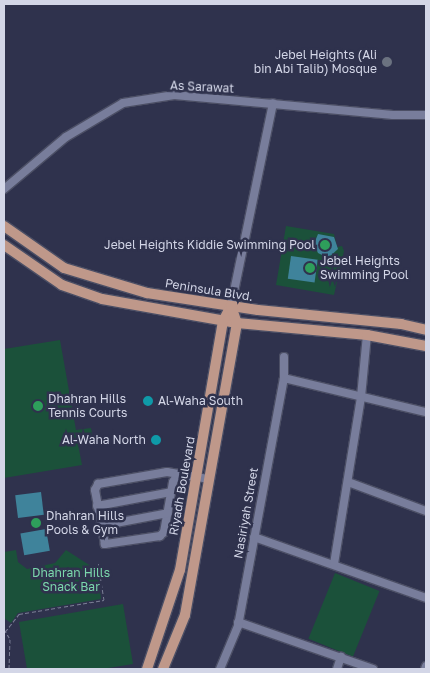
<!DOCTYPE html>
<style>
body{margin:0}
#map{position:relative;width:430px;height:673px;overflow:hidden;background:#2f324d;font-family:"Golos Text",sans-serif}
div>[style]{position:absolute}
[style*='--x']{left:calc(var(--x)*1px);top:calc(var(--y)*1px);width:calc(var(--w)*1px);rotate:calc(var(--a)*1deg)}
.green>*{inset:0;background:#1b513a;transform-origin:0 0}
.water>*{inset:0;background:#3f839b;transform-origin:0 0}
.path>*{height:1px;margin-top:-0.5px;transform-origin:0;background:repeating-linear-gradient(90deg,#7b7e95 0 4px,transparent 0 6.5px)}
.roads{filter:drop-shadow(1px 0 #4c4f65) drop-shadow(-1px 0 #4c4f65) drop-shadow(0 1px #4c4f65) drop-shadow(0 -1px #4c4f65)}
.minor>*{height:8px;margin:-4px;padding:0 4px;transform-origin:4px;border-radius:4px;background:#787d9b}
.major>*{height:10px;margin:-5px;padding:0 5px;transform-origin:5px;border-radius:5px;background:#bf988a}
.dots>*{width:14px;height:14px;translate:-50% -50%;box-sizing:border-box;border:2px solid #2f324d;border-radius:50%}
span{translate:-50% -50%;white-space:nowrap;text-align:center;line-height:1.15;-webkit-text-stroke:5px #2f324d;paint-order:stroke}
.poi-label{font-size:12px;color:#d3d6e7}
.right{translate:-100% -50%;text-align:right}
.left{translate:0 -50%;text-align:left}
.street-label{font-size:12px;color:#d3d6e7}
.park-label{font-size:12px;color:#7bd7ac}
.frame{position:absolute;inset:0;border:5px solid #d3d6e7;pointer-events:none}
</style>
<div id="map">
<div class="green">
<div style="clip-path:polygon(286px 226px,334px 234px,337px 247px,342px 246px,344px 251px,334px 295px,276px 285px)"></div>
<div style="clip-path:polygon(60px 340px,76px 430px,91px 428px,93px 441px,78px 444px,82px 465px,4px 478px,4px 349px)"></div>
<div style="clip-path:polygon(16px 550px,18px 562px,27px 569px,55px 563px,66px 550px,97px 570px,101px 599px,18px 613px,11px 623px,4px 618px,4px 552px)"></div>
<div style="left:335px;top:573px;width:48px;height:71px;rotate:22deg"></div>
<div style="clip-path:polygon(123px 604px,133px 664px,102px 669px,27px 669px,19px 622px)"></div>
</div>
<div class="water">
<div style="clip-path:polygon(318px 234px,334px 237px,338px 249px,328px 258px,318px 253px,314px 244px)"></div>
<div style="left:291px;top:256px;width:27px;height:23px;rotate:8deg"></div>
<div style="left:41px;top:492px;width:23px;height:26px;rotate:83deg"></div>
<div style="left:46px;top:529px;width:22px;height:26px;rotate:80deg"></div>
</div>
<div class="path">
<div style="--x:4;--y:629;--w:12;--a:59"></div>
<div style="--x:10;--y:639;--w:30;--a:92"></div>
<div style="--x:5;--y:632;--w:23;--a:-52"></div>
<div style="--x:19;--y:614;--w:86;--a:-9.4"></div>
<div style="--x:104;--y:600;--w:38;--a:-99"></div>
</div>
<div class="roads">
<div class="minor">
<div style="--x:4;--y:189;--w:81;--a:-40"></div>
<div style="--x:66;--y:137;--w:66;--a:-30.8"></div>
<div style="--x:123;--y:103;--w:52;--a:-8.9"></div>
<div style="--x:174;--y:95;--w:220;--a:5.2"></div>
<div style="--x:393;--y:115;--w:33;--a:0"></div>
<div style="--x:231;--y:306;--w:207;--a:-78.3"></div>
<div style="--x:284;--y:378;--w:146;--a:13.5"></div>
<div style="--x:178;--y:474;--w:9;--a:122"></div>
<div style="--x:173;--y:482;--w:51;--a:100.2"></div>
<div style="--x:164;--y:532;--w:6;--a:135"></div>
<div style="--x:160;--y:536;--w:56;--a:171.7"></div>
<div style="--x:105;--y:544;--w:55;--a:-100.5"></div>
<div style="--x:95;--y:490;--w:7;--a:-63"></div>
<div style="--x:98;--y:484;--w:70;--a:-9.9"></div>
<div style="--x:167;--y:472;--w:43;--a:9.5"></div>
<div style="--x:348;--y:482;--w:83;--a:20.4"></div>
<div style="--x:97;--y:506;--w:75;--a:-10.7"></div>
<div style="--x:100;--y:526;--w:69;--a:-10.8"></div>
<div style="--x:254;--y:537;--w:182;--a:19.5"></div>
<div style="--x:334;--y:564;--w:169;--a:-80.8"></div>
<div style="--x:361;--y:397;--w:62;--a:-84.5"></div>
<div style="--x:238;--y:622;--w:143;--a:19.2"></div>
<div style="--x:220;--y:669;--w:47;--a:-67.3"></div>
<div style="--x:238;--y:626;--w:252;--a:-79.5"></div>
<div style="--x:284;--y:378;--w:21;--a:-90"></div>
<div style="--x:337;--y:669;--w:13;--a:-72"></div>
<div style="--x:425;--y:669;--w:3;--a:-72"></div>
</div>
<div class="major">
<div style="--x:4;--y:226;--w:73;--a:35"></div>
<div style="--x:64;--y:268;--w:87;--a:16.8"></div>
<div style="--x:147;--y:293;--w:112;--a:8.7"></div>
<div style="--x:258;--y:310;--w:144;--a:5.6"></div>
<div style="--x:401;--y:324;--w:26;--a:13"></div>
<div style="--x:4;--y:245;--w:70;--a:34.6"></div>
<div style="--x:62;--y:285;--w:42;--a:19.3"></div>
<div style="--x:102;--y:299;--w:137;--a:10.1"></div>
<div style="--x:237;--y:323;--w:131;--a:5.3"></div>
<div style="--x:367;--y:335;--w:60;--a:10.6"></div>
<div style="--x:147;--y:669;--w:104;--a:-71.6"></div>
<div style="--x:180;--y:570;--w:253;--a:-80.2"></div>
<div style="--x:223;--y:321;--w:17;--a:-62"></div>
<div style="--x:231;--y:306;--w:18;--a:71"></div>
<div style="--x:237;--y:323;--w:297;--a:100.1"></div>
<div style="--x:185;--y:615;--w:58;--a:112.2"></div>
</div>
</div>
<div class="dots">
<div style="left:387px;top:62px;background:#6b7280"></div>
<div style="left:325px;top:245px;background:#2e9e5b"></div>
<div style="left:310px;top:268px;background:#2e9e5b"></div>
<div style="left:148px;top:401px;background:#0f9aa8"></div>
<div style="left:38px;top:406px;background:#2e9e5b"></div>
<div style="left:156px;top:440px;background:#0f9aa8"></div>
<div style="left:36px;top:523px;background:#2e9e5b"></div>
</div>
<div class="poi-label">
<span class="right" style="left:377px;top:62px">Jebel Heights (Ali<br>bin Abi Talib) Mosque</span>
<span class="right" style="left:315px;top:245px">Jebel Heights Kiddie Swimming Pool</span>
<span class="left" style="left:320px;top:268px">Jebel Heights<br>Swimming Pool</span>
<span class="left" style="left:48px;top:406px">Dhahran Hills<br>Tennis Courts</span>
<span class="left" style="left:158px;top:401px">Al-Waha South</span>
<span class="right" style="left:146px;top:440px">Al-Waha North</span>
<span class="left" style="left:46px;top:523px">Dhahran Hills<br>Pools &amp; Gym</span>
</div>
<div class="street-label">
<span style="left:202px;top:87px;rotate:3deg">As Sarawat</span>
<span style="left:209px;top:290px;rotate:9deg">Peninsula Blvd.</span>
<span style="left:182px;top:486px;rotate:-80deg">Riyadh Boulevard</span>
<span style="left:246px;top:513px;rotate:-80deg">Nasiriyah Street</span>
</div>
<div class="park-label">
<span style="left:71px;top:580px">Dhahran Hills<br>Snack Bar</span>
</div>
<div class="frame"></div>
</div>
